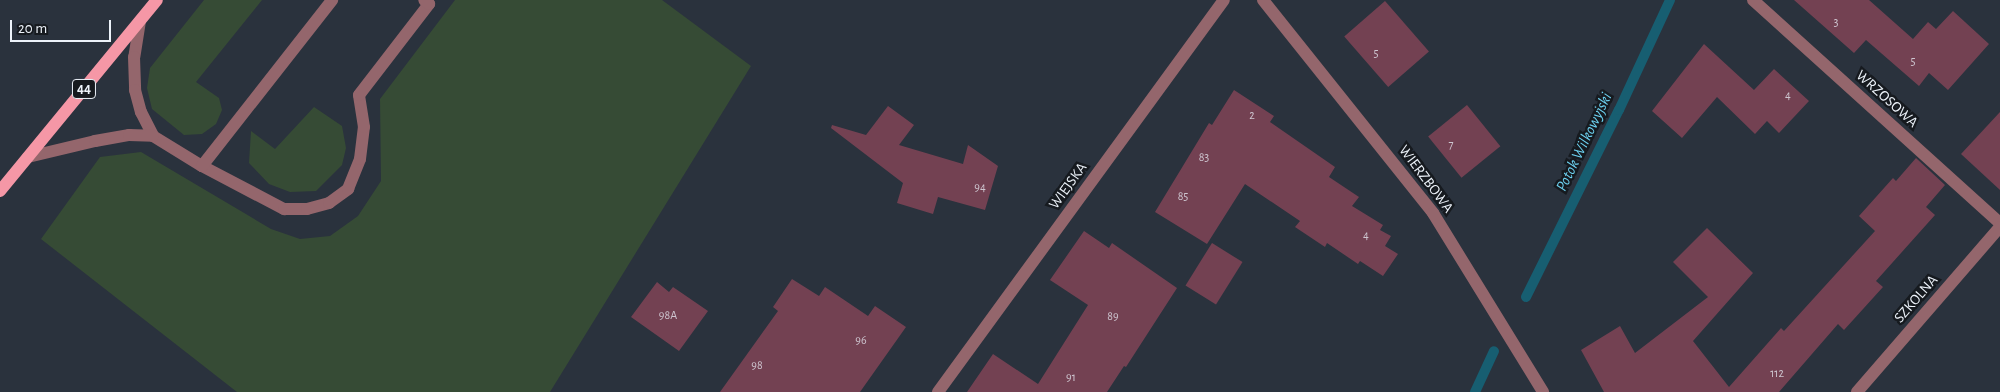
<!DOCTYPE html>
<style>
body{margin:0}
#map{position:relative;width:2000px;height:392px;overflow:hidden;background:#2a323d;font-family:"Alegreya Sans",sans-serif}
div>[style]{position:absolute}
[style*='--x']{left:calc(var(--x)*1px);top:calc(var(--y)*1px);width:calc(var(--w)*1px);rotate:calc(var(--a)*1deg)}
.green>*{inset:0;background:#364b35}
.stream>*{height:10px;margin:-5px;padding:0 5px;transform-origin:5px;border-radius:5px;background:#175e71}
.building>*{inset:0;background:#734152;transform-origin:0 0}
.lane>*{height:12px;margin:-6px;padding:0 6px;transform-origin:6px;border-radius:6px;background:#94666c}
.street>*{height:12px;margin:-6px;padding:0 6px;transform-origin:6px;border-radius:6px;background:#94666c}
.primary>*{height:12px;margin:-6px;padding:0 6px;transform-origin:6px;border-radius:6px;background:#f597a6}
span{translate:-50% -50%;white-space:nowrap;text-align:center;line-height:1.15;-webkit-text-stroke:5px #161a1f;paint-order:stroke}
.number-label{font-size:12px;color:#cec6d0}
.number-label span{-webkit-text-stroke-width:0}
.shield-label span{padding:1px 4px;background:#161a1f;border:1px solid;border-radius:4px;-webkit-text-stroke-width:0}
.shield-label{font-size:14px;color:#edf3fa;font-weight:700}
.street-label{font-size:15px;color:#edf3fa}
.water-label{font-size:16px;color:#6dd2f1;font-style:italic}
.scale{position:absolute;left:10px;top:20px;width:101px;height:22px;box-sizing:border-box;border:2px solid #edf3fa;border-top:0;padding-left:6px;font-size:15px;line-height:18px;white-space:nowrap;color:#edf3fa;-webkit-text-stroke:4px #161a1f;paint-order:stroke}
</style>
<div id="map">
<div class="green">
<div style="clip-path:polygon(204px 0,262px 0,196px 82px,219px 98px,222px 110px,216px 124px,202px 134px,184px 135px,152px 109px,147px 88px,150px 68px)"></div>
<div style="clip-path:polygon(455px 0,662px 0,751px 66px,550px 392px,237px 392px,41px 239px,100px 157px,141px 152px,271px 229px,300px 239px,330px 236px,358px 216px,381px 181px,380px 99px)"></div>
<div style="clip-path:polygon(314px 107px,342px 126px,346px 148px,342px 165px,316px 191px,290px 192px,269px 184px,249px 163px,251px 131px,275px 149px)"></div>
</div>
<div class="stream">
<div style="--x:1526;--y:297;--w:209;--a:-63.6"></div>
<div style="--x:1619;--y:110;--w:121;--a:-65.1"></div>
<div style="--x:1475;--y:392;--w:45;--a:-65.1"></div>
</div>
<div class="building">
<div style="clip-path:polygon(1794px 0,1869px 0,1913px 39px,1928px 22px,1936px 29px,1953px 11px,1989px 44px,1948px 90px,1929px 73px,1919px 86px,1866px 40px,1854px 53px)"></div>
<div style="left:1385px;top:1px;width:67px;height:54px;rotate:49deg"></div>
<div style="clip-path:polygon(1704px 44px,1754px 90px,1774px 69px,1809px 101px,1779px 133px,1767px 121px,1755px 134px,1717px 97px,1682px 138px,1652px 111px)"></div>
<div style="clip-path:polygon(1234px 90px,1274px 116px,1270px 122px,1335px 167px,1329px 177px,1359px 197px,1352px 206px,1383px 225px,1380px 230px,1391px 236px,1385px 246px,1398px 254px,1383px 276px,1360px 261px,1358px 264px,1327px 243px,1325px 247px,1295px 227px,1300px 221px,1245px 184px,1207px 244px,1155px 212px,1209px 123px,1212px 125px)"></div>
<div style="left:1467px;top:105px;width:53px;height:50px;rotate:51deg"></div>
<div style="clip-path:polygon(888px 106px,914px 125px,899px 145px,963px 164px,968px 145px,998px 166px,985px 210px,938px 197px,933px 214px,897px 203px,903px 183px,831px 128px,832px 125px,866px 135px)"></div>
<div style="clip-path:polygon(2000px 112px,2000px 190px,1961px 154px)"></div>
<div style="clip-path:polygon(1916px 158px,1945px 185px,1926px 207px,1935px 215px,1876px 281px,1883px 287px,1844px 330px,1838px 324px,1779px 392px,1604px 392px,1581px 350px,1620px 326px,1635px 353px,1708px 297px,1673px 262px,1707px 228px,1753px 273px,1693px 341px,1729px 387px,1781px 328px,1784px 331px,1875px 231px,1859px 216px,1893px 178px,1896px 181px)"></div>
<div style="clip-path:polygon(1084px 231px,1109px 248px,1112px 243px,1177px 288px,1126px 367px,1124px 366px,1107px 392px,967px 392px,993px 354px,1038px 384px,1088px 305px,1050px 280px)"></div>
<div style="left:1212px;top:243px;width:36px;height:50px;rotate:32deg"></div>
<div style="clip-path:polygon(792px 279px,819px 296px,825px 287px,868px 316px,875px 306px,906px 327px,860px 392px,720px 392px,778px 311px,773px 307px)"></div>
<div style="clip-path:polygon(657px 282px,669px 292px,673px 287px,708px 311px,679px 351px,631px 317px)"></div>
</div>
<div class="lane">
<div style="--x:140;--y:21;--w:36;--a:99"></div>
<div style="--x:134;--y:57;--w:33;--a:88"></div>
<div style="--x:135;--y:90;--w:23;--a:75"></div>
<div style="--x:141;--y:112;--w:27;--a:63"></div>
<div style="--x:153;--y:136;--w:57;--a:31.5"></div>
<div style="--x:202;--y:166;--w:93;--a:27.7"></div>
<div style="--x:284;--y:209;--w:23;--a:0"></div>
<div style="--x:307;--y:209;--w:23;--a:-15"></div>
<div style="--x:329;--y:203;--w:24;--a:-36"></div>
<div style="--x:348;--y:189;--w:32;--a:-68"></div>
<div style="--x:360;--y:159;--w:32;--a:-83"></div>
<div style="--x:364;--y:127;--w:32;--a:-99"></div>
<div style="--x:359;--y:95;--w:115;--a:-52.4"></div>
<div style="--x:429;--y:4;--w:6;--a:-141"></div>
<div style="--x:28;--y:157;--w:69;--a:-13.4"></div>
<div style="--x:95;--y:141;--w:35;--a:-10"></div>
<div style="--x:129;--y:135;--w:24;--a:2"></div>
<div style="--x:202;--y:166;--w:211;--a:-51.9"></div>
</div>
<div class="street">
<div style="--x:1263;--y:0;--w:273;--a:51.4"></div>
<div style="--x:1433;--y:213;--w:210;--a:58.4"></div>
<div style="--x:1753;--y:0;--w:333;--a:42.1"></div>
<div style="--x:938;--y:392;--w:485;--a:-53.9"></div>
<div style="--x:1857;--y:392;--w:218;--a:-49.1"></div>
</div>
<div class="primary">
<div style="--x:0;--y:191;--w:247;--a:-50.6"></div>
</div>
<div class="number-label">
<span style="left:1836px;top:23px">3</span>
<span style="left:1376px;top:54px">5</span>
<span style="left:1913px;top:62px">5</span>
<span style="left:1788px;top:96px">4</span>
<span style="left:1252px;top:116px">2</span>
<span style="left:1451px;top:145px">7</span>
<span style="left:1204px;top:158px">83</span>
<span style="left:980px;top:188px">94</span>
<span style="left:1183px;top:197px">85</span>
<span style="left:1366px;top:236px">4</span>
<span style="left:668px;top:316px">98A</span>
<span style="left:1113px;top:317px">89</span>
<span style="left:861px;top:341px">96</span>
<span style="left:757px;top:366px">98</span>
<span style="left:1777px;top:374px">112</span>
<span style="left:1071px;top:378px">91</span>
</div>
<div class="shield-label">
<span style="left:84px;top:89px">44</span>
</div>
<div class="street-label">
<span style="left:1887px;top:99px;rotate:42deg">WRZOSOWA</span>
<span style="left:1426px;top:179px;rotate:53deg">WIERZBOWA</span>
<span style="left:1068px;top:186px;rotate:-54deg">WIEJSKA</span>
<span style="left:1916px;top:299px;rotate:-49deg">SZKOLNA</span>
</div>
<div class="water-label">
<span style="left:1584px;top:142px;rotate:-64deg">Potok Wilkowyjski</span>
</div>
<div class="scale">20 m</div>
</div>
